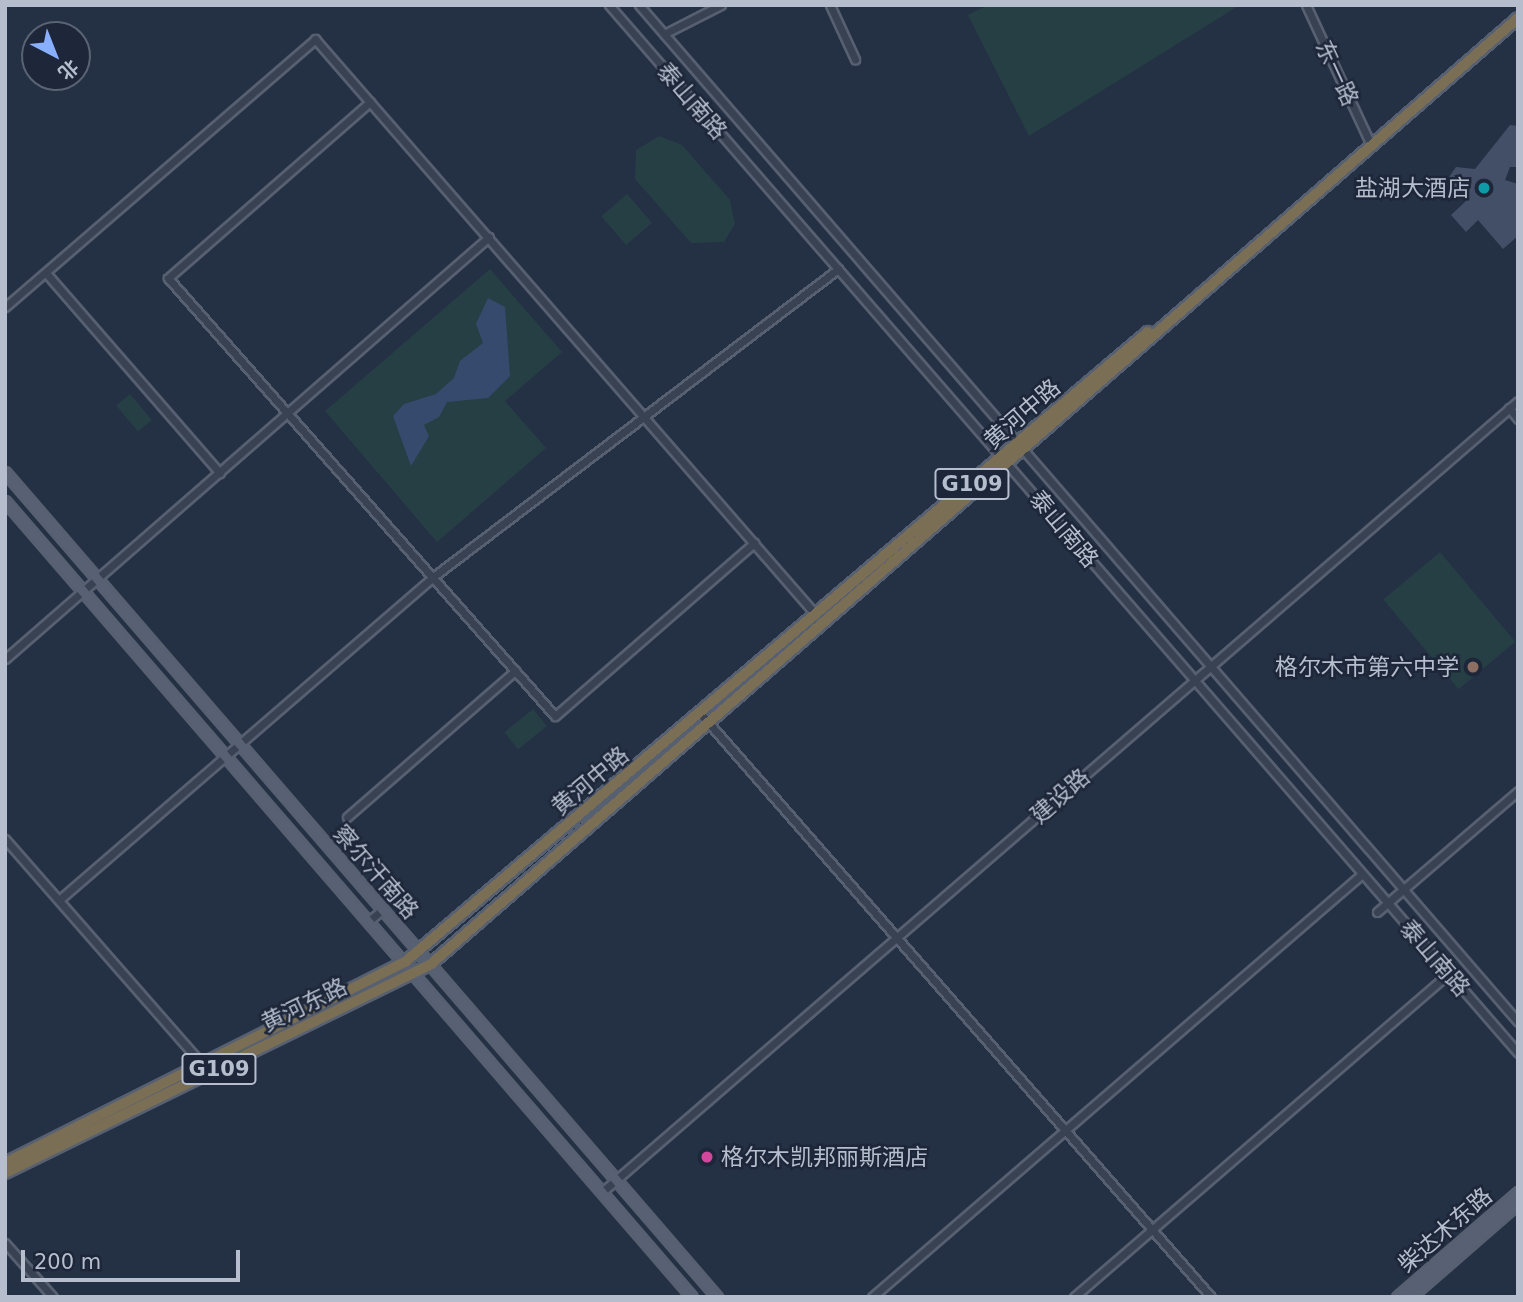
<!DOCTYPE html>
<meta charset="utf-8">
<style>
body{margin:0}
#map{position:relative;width:1523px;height:1302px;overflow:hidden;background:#243044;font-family:"DejaVu Sans","Noto Sans SC",sans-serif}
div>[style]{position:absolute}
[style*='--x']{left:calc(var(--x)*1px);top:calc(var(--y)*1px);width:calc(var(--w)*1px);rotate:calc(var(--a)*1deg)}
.green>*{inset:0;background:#263f45;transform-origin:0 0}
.water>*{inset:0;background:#364a6d}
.building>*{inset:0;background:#434f66}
.roads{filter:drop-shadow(2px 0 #576071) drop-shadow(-2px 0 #576071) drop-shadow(0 2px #576071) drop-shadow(0 -2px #576071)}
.minor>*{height:7px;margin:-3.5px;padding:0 3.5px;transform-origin:3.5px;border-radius:3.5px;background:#394253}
.major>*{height:9px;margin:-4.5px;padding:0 4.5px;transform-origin:4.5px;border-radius:4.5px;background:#576173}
.highway>*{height:10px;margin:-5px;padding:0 5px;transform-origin:5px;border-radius:5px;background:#7a6e55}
.dots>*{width:19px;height:19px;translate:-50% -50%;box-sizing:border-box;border:4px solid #1d2739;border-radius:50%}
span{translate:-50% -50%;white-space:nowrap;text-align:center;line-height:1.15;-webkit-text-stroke:5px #1d2739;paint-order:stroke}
.shield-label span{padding:2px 5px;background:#1d2739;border:2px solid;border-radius:5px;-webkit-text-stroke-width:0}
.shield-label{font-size:21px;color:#b6bdcd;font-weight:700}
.street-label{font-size:23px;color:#b6bdcd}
.poi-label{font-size:23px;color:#b6bdcd}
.right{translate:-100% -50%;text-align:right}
.left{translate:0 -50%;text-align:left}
.frame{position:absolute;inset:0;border:7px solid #b6bdcd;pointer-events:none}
.north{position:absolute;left:21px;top:21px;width:70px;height:70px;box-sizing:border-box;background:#1d2739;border:2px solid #5a6374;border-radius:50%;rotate:138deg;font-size:19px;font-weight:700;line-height:28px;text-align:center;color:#b6bdcd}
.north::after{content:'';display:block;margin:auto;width:24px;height:32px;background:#89afff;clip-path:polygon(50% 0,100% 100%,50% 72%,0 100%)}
.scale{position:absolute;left:21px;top:1250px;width:219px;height:32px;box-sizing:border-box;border:4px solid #b6bdcd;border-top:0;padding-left:9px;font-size:21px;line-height:24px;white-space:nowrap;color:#b6bdcd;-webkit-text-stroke:5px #1d2739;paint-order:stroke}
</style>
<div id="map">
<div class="green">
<div style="clip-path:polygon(988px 5px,1240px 5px,1029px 136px,968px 15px)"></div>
<div style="clip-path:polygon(659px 136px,682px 145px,730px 200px,735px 224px,724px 242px,691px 243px,635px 179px,636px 150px)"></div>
<div style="left:627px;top:194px;width:38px;height:34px;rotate:49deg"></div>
<div style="clip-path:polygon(490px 269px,562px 352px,505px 401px,546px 448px,437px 542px,325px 411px)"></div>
<div style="left:130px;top:394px;width:34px;height:18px;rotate:50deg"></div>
<div style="left:1440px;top:552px;width:117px;height:74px;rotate:50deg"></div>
<div style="left:533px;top:709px;width:22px;height:37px;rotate:51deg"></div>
</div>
<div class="water">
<div style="clip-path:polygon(488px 298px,505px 307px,510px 376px,488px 398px,447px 402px,439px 417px,424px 425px,429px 436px,411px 466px,393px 416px,404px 404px,436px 394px,454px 378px,460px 361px,483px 343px,476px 324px)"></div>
</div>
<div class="building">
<div style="clip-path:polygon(1510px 125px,1518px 126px,1518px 167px,1510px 167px,1505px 180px,1518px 184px,1518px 236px,1503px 249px,1478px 220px,1466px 232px,1451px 215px,1467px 200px,1449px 190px,1449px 177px,1456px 167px,1475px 169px)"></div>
</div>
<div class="roads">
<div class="minor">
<div style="--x:609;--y:5;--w:1387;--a:49.06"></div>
<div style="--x:639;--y:5;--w:1344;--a:49.16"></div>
<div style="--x:830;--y:5;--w:60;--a:65.2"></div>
<div style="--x:1306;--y:5;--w:150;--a:65.1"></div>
<div style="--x:664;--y:34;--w:64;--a:-27"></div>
<div style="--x:370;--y:102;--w:268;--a:138.9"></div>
<div style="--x:168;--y:278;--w:584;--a:48.54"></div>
<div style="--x:555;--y:716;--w:264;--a:-41"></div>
<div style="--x:46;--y:273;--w:265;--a:49"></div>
<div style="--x:5;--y:307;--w:410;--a:-40.8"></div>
<div style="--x:315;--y:39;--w:763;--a:48.98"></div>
<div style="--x:1509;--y:408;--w:14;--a:51"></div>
<div style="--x:5;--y:659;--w:642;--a:-41.09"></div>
<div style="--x:700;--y:713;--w:776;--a:48.81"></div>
<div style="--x:347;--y:817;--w:223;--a:-41"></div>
<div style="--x:5;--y:839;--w:300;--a:48.8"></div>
<div style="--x:59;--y:900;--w:494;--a:-40.8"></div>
<div style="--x:433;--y:577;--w:509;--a:-37.25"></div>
<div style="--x:1377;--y:912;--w:186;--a:-40.6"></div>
<div style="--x:370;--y:920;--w:17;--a:-40"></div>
<div style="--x:602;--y:1192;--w:1210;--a:-40.81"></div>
<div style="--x:5;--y:1243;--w:72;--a:48.4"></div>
<div style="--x:872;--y:1297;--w:647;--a:-40.8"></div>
<div style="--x:1074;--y:1297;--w:494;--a:-40.8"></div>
</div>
<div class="major">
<div style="--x:5;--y:472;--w:1090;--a:49.2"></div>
<div style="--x:5;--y:501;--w:1051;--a:49.2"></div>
<div style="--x:1397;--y:1297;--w:160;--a:-41"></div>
<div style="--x:1410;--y:1297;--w:143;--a:-41"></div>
</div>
<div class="highway">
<div style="--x:5;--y:1163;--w:448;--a:-26.7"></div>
<div style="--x:405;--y:962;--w:974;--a:-40.3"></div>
<div style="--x:5;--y:1173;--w:475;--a:-26.1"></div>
<div style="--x:431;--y:964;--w:1441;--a:-41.03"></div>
</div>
</div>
<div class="dots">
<div style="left:1484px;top:188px;background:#0f9aa8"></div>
<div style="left:1473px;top:667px;background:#8d6e63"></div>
<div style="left:707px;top:1157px;background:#d1479c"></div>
</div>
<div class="shield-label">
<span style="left:972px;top:484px">G109</span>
<span style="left:219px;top:1069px">G109</span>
</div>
<div class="street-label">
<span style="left:1337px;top:73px;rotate:65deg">东一路</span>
<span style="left:692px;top:101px;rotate:49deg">泰山南路</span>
<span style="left:1022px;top:414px;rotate:-41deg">黄河中路</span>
<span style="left:1064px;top:529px;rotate:50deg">泰山南路</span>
<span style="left:590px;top:781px;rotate:-40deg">黄河中路</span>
<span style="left:1060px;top:796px;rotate:-41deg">建设路</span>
<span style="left:376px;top:872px;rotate:49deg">察尔汗南路</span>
<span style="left:1435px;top:958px;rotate:49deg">泰山南路</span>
<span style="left:304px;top:1005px;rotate:-26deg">黄河东路</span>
<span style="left:1445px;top:1230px;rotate:-41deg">柴达木东路</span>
</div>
<div class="poi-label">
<span class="right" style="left:1470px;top:188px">盐湖大酒店</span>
<span class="right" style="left:1459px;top:667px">格尔木市第六中学</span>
<span class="left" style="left:721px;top:1157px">格尔木凯邦丽斯酒店</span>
</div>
<div class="frame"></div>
<div class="north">北</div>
<div class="scale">200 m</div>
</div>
